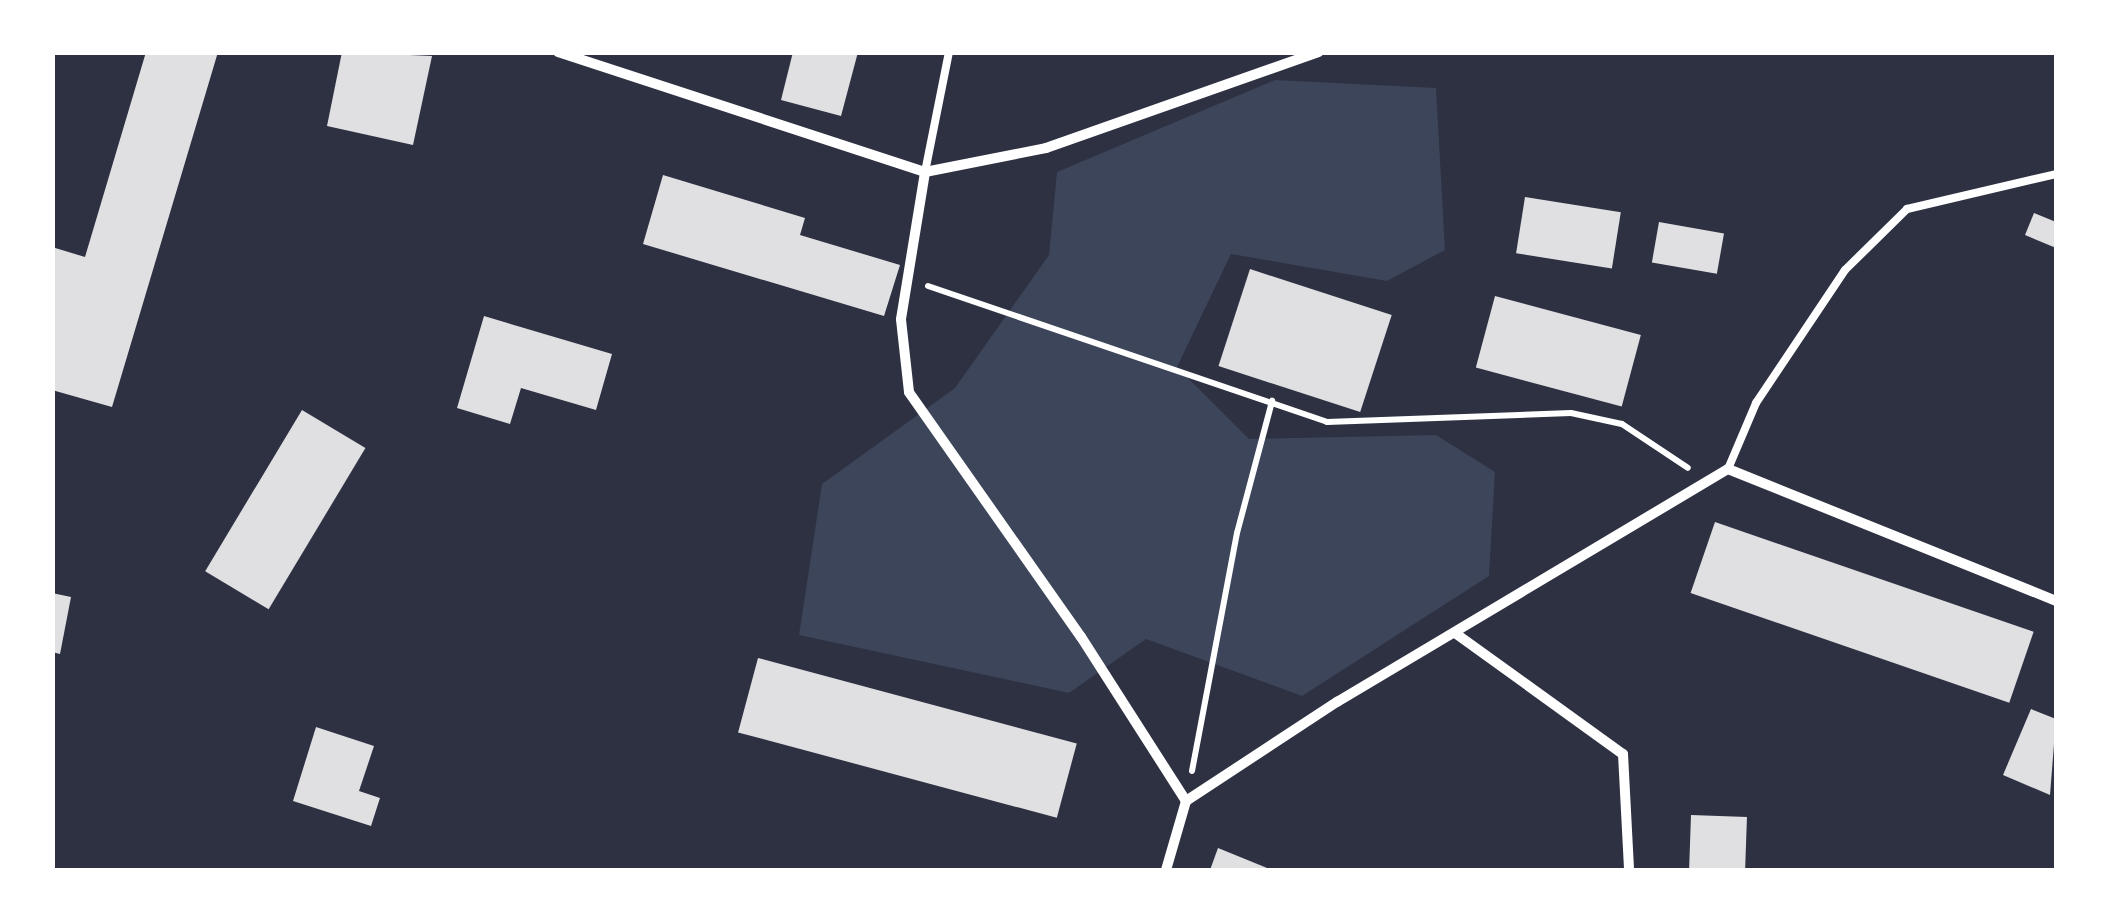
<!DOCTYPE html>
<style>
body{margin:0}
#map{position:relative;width:2109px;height:923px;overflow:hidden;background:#2d3142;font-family:Helvetica,sans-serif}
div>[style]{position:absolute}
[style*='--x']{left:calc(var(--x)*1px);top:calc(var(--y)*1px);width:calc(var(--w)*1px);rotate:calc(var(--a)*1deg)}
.green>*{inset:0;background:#3c4559}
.building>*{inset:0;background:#e0e0e3;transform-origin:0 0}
.path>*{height:6px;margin:-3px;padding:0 3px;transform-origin:3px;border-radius:3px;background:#fff}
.service>*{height:8px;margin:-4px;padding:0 4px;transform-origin:4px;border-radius:4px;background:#fff}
.minor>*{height:10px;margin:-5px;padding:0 5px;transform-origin:5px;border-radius:5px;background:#fff}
span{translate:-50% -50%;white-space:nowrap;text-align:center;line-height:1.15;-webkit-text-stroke:9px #fff;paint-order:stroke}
.frame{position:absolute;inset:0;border:55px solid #fff;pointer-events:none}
</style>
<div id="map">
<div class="green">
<div style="clip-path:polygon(1275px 80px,1436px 88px,1445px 250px,1387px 281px,1231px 254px,1177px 367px,1249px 439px,1436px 435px,1495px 472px,1489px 576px,1302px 696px,1146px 639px,1069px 693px,799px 635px,822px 484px,955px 388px,1049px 255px,1057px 172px)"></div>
</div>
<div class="building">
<div style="clip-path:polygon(146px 52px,218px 52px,112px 407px,52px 390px,52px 247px,85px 257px)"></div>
<div style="clip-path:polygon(342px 52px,432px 56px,413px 145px,327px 126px)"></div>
<div style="clip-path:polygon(793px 52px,858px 52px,841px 116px,781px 100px)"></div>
<div style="clip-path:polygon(663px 175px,805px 218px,800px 235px,900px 265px,884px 316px,643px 244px)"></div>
<div style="left:1525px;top:197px;width:97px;height:57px;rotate:9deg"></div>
<div style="clip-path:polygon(2034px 213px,2056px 222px,2056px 248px,2025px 235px)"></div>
<div style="left:1659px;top:222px;width:66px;height:41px;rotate:10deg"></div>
<div style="left:1250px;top:269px;width:149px;height:102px;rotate:18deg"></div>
<div style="left:1495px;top:296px;width:151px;height:74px;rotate:15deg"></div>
<div style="clip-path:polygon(484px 316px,612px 354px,596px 410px,521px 388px,510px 424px,457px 408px)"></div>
<div style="left:302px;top:410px;width:74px;height:188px;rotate:31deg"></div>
<div style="left:1715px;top:522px;width:337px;height:75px;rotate:19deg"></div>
<div style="clip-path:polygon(52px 593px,71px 597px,60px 654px,52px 652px)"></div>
<div style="left:758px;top:658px;width:330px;height:77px;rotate:15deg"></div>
<div style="clip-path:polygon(2031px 709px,2056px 719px,2050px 795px,2003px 775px)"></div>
<div style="clip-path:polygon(316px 727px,374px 746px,359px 791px,380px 798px,371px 826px,293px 801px)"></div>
<div style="left:1691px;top:815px;width:56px;height:55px;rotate:2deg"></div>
<div style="clip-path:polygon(1218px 848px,1272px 870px,1210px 870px)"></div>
</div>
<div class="path">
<div style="--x:928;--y:286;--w:422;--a:18.8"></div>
<div style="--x:1327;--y:422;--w:244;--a:-2.1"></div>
<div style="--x:1571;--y:413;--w:52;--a:12.2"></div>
<div style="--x:1622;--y:424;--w:79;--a:33.7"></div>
<div style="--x:1192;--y:771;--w:242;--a:-79.3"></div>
<div style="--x:1237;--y:533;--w:137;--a:-75.1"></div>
</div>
<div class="service">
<div style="--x:925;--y:172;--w:122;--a:-78.7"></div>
<div style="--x:1728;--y:469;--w:72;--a:-67"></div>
<div style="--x:1756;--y:403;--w:160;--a:-56.2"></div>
<div style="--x:1845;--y:270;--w:87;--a:-44.5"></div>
<div style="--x:1907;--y:209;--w:153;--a:-13.2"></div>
</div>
<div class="minor">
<div style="--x:558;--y:52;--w:386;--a:18.1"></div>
<div style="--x:1455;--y:633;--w:207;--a:35.8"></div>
<div style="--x:1623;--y:754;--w:116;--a:87"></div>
<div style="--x:1186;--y:801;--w:195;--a:-122.6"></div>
<div style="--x:1081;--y:637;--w:299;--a:-125.1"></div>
<div style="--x:909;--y:392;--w:73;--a:-96.3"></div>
<div style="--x:901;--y:319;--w:149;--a:-80.7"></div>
<div style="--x:925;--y:172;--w:123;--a:-11.2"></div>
<div style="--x:1046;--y:148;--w:289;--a:-19.4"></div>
<div style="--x:1166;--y:870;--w:72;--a:-73.8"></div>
<div style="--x:1186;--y:801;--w:181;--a:-33.3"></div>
<div style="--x:1337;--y:702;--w:455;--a:-30.8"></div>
<div style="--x:1728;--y:469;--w:354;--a:21.9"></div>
</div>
<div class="frame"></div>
</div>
